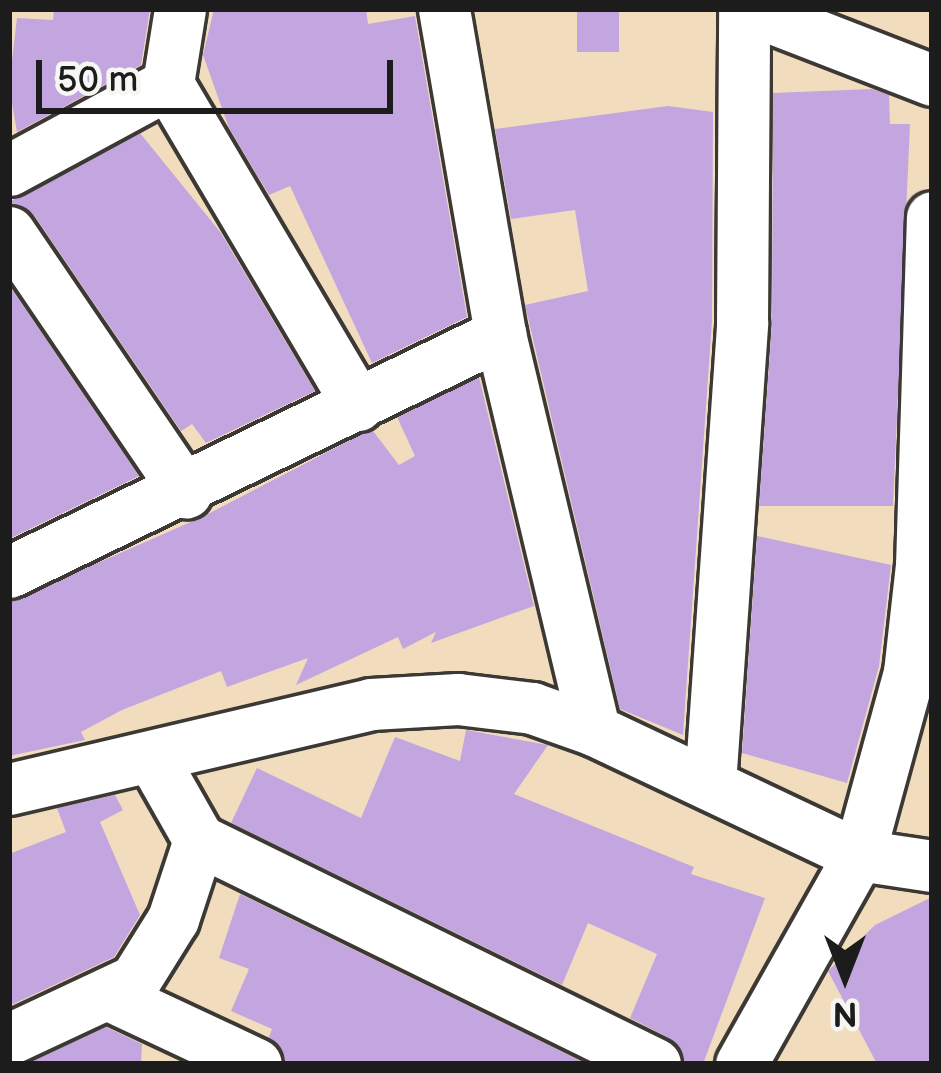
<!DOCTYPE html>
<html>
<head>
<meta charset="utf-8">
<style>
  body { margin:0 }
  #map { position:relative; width:941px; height:1073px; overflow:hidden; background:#f2dcbe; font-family:"Balsamiq Sans",sans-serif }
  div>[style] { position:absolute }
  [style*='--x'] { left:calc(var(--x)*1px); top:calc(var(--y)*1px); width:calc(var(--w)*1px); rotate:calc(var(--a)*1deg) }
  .building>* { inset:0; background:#c3a6e0; transform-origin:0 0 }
  .roads { filter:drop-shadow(3px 0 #3c3934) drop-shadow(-3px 0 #3c3934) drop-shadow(0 3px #3c3934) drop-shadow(0 -3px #3c3934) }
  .minor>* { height:51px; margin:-25.5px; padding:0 25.5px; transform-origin:25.5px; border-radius:25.5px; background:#fff }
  span { translate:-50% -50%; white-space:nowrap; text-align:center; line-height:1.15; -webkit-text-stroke:9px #f6f6f2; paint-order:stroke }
  .frame { position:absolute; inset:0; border:12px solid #1c1c1c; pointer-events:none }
  .north { position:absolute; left:785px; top:917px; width:120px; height:120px; -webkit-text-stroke:9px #f6f6f2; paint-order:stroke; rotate:180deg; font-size:33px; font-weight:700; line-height:48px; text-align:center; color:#1c1c1c }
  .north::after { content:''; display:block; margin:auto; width:42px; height:54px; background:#1c1c1c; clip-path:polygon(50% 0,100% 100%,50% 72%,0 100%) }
  .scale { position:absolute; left:36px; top:60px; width:357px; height:54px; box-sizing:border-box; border:6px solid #1c1c1c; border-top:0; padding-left:15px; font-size:36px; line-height:42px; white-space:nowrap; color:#1c1c1c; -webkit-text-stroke:9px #f6f6f2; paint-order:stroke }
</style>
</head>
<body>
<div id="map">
  <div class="building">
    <i style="clip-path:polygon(54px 9px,150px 9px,141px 65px,17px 132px,9px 86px,17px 18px,53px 20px)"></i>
    <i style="clip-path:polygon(214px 9px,366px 9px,368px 24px,415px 16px,467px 317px,372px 363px,290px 186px,269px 195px,229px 128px,203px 55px)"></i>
    <i style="left:577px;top:9px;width:42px;height:43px"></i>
    <i style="clip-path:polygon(872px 89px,889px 95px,890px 124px,910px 124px,893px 506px,759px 506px,772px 322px,773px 93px)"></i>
    <i style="clip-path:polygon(668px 106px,713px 112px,712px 321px,683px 735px,620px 709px,525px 305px,588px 291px,575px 210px,511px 219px,495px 129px)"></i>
    <i style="clip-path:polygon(140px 133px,221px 233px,315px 391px,206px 443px,192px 424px,181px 431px,34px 215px,9px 202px)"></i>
    <i style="clip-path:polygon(9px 285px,139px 476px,9px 539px)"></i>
    <i style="clip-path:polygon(479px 377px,534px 606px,431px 643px,436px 632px,403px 649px,398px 637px,296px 685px,308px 658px,227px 687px,221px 671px,122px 710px,81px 732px,85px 740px,9px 756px,9px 602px,202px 517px,362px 434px,373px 431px,399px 465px,415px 456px,397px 417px)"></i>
    <i style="clip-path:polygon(757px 536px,891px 565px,879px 666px,847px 783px,742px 753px)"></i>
    <i style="clip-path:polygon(466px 730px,548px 745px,514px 794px,694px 867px,691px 874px,765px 898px,703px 1064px,685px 1064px,669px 1038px,630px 1018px,657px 954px,588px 923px,562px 985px,231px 823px,257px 768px,361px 818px,395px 737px,460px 761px)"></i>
    <i style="clip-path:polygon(115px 795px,123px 810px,100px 822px,140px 915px,114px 957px,9px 1006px,9px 854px,66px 832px,57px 808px)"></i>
    <i style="clip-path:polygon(240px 894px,587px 1064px,286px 1064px,269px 1037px,272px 1029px,231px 1011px,249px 969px,219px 958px)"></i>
    <i style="clip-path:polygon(932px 897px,932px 1064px,877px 1064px,828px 971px,875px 925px)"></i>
    <i style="clip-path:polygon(106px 1027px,142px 1044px,141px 1064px,26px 1064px)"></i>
  </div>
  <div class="roads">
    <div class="minor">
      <i style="--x:180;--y:9;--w:76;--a:99.1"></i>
      <i style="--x:168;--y:84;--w:373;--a:59.4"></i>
      <i style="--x:444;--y:9;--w:330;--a:80.2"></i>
      <i style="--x:500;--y:334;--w:407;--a:76.6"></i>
      <i style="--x:749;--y:9;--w:196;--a:21.2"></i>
      <i style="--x:9;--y:170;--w:181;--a:-28.4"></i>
      <i style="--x:9;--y:232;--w:315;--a:55.8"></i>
      <i style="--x:9;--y:572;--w:546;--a:-25.86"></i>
      <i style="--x:153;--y:759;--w:93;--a:60.4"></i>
      <i style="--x:199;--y:840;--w:508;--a:26.16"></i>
      <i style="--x:710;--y:784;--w:463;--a:-86"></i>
      <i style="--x:742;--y:322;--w:313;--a:-89.6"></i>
      <i style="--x:9;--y:789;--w:372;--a:-13.2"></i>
      <i style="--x:371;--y:704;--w:87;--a:-3.3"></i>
      <i style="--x:458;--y:699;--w:75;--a:6.9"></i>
      <i style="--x:532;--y:708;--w:66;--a:19.5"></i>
      <i style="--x:594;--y:730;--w:293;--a:25.3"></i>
      <i style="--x:859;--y:855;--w:74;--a:8.6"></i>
      <i style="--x:109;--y:995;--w:162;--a:25.1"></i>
      <i style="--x:9;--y:1039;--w:139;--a:-25.1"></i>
      <i style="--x:135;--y:980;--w:72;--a:-58.1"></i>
      <i style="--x:173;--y:919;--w:83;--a:-71.8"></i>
      <i style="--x:741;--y:1064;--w:240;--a:-60.6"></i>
      <i style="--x:859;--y:855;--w:190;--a:-74.7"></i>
      <i style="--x:909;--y:672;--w:108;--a:-83.6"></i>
      <i style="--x:921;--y:565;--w:348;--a:-88.2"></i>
    </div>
  </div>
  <div class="frame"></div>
  <div class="north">N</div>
  <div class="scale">50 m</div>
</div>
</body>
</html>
